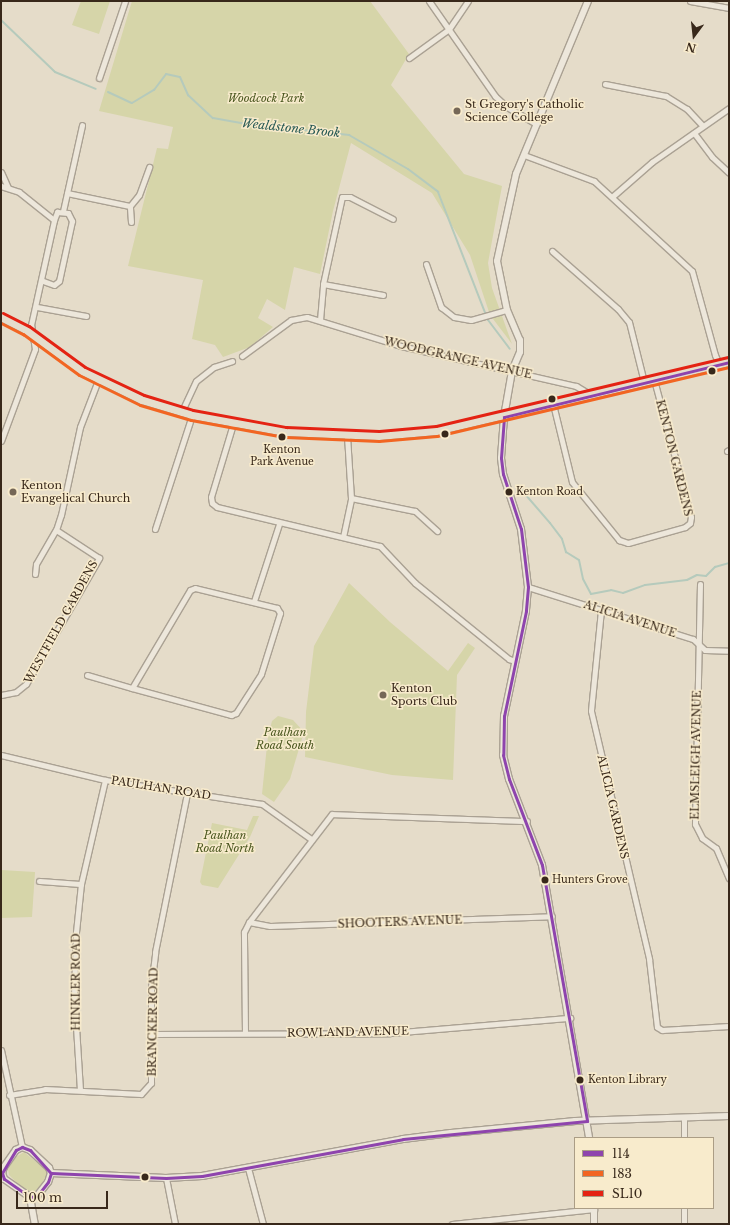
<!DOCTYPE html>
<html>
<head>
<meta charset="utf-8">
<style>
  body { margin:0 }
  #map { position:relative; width:730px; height:1225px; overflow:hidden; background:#e5dcc9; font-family:"Libre Baskerville",serif }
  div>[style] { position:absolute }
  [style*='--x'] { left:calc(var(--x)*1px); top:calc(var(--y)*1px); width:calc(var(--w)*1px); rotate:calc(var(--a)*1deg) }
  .green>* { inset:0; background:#d6d5a9 }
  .stream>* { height:2px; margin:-1px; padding:0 1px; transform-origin:1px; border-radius:1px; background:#b5cabc }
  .roads { filter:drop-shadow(1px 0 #aaa193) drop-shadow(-1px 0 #aaa193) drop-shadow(0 1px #aaa193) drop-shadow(0 -1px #aaa193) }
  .minor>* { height:5px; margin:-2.5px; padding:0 2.5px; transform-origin:2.5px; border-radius:2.5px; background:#ede7db }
  .tertiary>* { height:6px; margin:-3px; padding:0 3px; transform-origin:3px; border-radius:3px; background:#ede7db }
  .primary>* { height:8px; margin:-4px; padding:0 4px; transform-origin:4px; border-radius:4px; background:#e5ddcc }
  .bus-1>* { height:3px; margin:-1.5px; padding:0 1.5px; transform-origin:1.5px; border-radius:1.5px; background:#8e44ad }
  .bus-2>* { height:3px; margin:-1.5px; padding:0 1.5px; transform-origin:1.5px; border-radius:1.5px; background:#f26522 }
  .bus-3>* { height:3px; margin:-1.5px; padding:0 1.5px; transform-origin:1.5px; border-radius:1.5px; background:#e42313 }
  .dots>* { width:11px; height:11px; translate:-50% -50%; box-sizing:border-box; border:2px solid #f8ebcc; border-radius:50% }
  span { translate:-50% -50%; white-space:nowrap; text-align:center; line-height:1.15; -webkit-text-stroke:3px #f8ebcc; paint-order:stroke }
  .bus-label { font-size:10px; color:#38281a }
  .left { translate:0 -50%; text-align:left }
  .park-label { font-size:11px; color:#4a571f; font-style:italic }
  .poi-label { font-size:11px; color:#38281a }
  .street-label { font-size:11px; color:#38281a }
  .water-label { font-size:12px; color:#285a55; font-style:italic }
  .frame { position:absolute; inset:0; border:2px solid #38281a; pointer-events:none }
  .legend { position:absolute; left:574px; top:1137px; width:140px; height:72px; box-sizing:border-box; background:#f8ebcc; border:1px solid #ab9d85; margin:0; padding:5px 7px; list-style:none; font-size:12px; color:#38281a }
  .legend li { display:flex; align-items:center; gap:8px; height:20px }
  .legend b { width:20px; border:1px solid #ab9d85 }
  .north { position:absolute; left:674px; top:16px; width:40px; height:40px; -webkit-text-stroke:3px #f8ebcc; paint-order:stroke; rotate:195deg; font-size:11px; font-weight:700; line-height:16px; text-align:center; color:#38281a }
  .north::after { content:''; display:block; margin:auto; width:14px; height:18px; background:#38281a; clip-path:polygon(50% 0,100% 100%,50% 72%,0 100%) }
  .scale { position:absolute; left:16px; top:1191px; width:92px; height:18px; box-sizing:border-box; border:2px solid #38281a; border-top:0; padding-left:5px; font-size:12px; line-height:14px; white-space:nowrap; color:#38281a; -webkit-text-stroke:3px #f8ebcc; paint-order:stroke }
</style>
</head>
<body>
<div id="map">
  <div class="green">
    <i style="clip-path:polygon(81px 1px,110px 1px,99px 34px,72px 25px)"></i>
    <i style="clip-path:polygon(132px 1px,370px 1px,409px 54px,391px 85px,464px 174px,502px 186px,488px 263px,492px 288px,512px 344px,490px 315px,470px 255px,432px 193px,351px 143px,333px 211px,320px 274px,294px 267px,285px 310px,267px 299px,258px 318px,273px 327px,250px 347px,223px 357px,215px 345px,192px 339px,203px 280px,128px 266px,157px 148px,168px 149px,173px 127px,99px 111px)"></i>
    <i style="clip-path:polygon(349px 583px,390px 622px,448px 671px,468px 643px,475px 648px,457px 675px,453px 780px,392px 775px,305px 757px,306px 712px,314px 646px)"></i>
    <i style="clip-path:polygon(278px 716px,293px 720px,304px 732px,290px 779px,274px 802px,262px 794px,268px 736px,272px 721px)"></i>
    <i style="clip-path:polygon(253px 816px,259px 816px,250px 837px,218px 888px,202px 885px,200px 882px,212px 823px,247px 830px)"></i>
    <i style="clip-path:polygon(1px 870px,35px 872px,32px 917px,1px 918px)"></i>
    <i style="clip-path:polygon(24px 1152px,46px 1170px,46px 1176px,41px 1185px,34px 1192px,25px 1191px,9px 1175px,8px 1169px,16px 1157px)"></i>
  </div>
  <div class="stream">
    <i style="--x:1;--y:20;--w:75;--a:43.9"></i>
    <i style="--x:55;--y:72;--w:44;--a:22.5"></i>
    <i style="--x:108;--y:92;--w:26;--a:25"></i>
    <i style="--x:132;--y:103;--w:26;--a:-31"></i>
    <i style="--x:154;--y:90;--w:20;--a:-53"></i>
    <i style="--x:166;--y:74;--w:14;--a:12"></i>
    <i style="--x:180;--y:77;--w:20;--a:66"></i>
    <i style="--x:188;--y:95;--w:34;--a:43"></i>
    <i style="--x:213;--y:118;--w:34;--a:10"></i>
    <i style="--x:246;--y:124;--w:104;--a:6.1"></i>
    <i style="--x:349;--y:135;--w:68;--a:30"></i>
    <i style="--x:408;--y:169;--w:38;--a:37"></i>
    <i style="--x:438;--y:192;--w:137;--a:68.7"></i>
    <i style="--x:488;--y:320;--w:36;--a:53"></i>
    <i style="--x:518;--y:486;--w:49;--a:49.1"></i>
    <i style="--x:550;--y:523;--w:20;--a:53"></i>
    <i style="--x:562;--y:539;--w:14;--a:73"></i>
    <i style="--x:566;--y:552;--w:15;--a:32"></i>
    <i style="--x:579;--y:560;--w:19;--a:78"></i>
    <i style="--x:583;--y:579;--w:17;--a:62"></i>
    <i style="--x:591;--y:594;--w:20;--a:-11"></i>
    <i style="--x:611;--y:590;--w:12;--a:14"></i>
    <i style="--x:623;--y:593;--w:23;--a:-20"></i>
    <i style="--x:645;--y:585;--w:42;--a:-6.8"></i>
    <i style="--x:687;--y:580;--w:11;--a:-27"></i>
    <i style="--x:697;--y:575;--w:9;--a:6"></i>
    <i style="--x:706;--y:576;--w:13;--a:-45"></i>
    <i style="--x:715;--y:567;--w:15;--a:-16"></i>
  </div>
  <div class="roads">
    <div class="minor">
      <i style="--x:429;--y:1;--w:116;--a:55.2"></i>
      <i style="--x:495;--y:96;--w:16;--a:43"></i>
      <i style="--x:507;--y:107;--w:34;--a:30"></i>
      <i style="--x:690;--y:1;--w:40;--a:10"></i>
      <i style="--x:409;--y:58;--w:49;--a:-35.9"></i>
      <i style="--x:449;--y:29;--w:34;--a:-56"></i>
      <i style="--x:99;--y:78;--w:81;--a:-71.3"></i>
      <i style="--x:605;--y:84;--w:62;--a:11.1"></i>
      <i style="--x:666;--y:96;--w:25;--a:32"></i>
      <i style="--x:687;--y:109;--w:23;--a:47"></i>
      <i style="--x:694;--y:133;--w:30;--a:53"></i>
      <i style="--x:712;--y:157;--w:23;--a:43"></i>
      <i style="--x:524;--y:155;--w:75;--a:20.4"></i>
      <i style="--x:594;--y:181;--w:133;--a:42.6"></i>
      <i style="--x:692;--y:271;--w:87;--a:74.7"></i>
      <i style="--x:715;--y:355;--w:10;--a:66"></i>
      <i style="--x:1;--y:172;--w:17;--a:66"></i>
      <i style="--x:1;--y:186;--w:19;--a:18"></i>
      <i style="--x:19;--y:192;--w:45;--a:38.7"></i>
      <i style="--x:67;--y:193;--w:64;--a:11.7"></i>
      <i style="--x:613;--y:196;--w:52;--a:-41.1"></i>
      <i style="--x:652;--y:162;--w:94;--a:-35"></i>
      <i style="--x:63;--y:211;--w:88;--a:-77.5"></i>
      <i style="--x:131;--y:222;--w:16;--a:-94"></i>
      <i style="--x:130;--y:206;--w:14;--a:-51"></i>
      <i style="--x:139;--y:195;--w:30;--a:-70"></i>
      <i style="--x:552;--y:251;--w:88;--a:41.3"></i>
      <i style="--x:618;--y:309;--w:17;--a:50"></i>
      <i style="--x:629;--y:322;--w:62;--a:76"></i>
      <i style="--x:426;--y:264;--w:46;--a:70.8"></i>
      <i style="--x:441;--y:307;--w:16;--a:38"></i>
      <i style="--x:454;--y:317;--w:17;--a:10"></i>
      <i style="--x:471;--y:320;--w:37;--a:-16"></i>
      <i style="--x:323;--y:284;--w:61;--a:10.4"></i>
      <i style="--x:37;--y:307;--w:50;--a:10.4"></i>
      <i style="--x:320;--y:320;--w:36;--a:-85"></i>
      <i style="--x:323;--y:284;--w:89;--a:-77.7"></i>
      <i style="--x:342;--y:197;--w:8;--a:0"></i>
      <i style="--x:350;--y:197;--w:48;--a:27.1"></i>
      <i style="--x:242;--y:356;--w:61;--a:-36.3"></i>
      <i style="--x:291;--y:320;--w:16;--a:-11"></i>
      <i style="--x:307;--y:317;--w:98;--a:17.1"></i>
      <i style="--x:401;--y:346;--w:180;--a:12.9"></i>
      <i style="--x:576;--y:386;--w:17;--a:31"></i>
      <i style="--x:553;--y:404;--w:80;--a:76.3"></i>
      <i style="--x:572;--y:482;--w:75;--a:51"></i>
      <i style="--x:619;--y:540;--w:9;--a:18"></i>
      <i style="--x:628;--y:543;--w:59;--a:-15.7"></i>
      <i style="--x:685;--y:527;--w:6;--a:-39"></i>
      <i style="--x:690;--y:523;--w:6;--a:-81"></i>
      <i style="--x:691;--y:517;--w:142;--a:-105.1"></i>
      <i style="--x:181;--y:413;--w:35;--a:-65"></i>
      <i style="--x:196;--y:381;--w:23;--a:-38"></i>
      <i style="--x:214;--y:367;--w:19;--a:-18"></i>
      <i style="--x:233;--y:424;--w:76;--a:106.8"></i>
      <i style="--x:211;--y:497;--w:6;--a:81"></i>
      <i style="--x:212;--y:503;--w:6;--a:39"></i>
      <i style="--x:217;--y:507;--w:168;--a:13.5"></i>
      <i style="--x:380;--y:546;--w:51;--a:46.6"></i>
      <i style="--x:415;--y:583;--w:121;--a:39"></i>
      <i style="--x:509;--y:659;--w:6;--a:18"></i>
      <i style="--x:1;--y:441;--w:98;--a:-69.7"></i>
      <i style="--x:35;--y:349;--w:24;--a:-99"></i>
      <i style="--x:31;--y:325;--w:107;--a:-77.6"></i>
      <i style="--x:54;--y:220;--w:9;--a:-69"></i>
      <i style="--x:57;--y:212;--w:11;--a:5"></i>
      <i style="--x:68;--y:213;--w:9;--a:63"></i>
      <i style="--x:72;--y:221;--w:61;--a:102.2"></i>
      <i style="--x:59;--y:281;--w:6;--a:141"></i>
      <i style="--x:54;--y:285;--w:12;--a:-160"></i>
      <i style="--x:727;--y:451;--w:2;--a:-27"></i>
      <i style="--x:351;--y:498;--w:65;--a:11.5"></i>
      <i style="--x:415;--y:511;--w:30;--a:42"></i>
      <i style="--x:155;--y:529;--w:120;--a:-72"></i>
      <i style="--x:343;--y:537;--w:40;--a:-78"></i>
      <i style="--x:351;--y:498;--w:62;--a:-93.7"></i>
      <i style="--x:35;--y:574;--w:10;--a:-84"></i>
      <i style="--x:36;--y:564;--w:39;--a:-60"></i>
      <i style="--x:56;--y:530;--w:16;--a:-72"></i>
      <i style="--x:61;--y:515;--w:90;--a:-77.8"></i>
      <i style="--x:80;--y:427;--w:50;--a:-69"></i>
      <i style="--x:700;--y:584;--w:240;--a:91.2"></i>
      <i style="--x:695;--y:824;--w:16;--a:63"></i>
      <i style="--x:702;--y:838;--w:17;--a:36"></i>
      <i style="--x:716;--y:848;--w:33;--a:67"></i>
      <i style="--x:528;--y:587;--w:173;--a:17.5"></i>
      <i style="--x:693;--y:639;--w:16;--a:43"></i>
      <i style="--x:705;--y:650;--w:24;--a:2"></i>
      <i style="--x:254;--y:601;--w:81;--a:-72"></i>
      <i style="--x:601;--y:610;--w:101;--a:95.7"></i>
      <i style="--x:591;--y:711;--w:255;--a:76.8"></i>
      <i style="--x:649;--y:959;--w:68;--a:83.3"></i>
      <i style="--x:657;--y:1027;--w:6;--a:31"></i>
      <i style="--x:662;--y:1030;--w:67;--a:-3.4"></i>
      <i style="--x:87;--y:675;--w:47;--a:16.1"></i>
      <i style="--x:132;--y:688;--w:103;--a:15.3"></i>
      <i style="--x:231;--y:715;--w:5;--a:-22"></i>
      <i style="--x:236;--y:713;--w:46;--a:-57.3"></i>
      <i style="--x:261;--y:674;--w:64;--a:-72.7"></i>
      <i style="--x:280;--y:613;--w:6;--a:-121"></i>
      <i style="--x:277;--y:608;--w:84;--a:-166.3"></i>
      <i style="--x:195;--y:588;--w:5;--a:158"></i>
      <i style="--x:190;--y:590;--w:114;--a:120.6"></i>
      <i style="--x:1;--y:695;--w:15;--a:-11"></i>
      <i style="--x:16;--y:692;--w:13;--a:-39"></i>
      <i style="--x:26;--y:684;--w:146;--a:-59.9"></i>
      <i style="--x:99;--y:558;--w:51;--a:-146.9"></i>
      <i style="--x:1;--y:755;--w:107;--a:13.5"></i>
      <i style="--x:105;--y:780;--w:159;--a:8.7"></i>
      <i style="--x:262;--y:804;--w:60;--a:35.5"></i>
      <i style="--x:39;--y:881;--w:42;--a:4.1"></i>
      <i style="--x:249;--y:922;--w:21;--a:11"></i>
      <i style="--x:270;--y:926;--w:282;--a:-2"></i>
      <i style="--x:245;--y:1033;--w:101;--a:-90.6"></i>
      <i style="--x:244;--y:932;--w:11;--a:-63"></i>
      <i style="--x:249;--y:922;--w:136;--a:-52.5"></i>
      <i style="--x:332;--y:814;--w:195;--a:2.1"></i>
      <i style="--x:151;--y:1034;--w:239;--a:-0.2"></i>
      <i style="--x:390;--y:1033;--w:181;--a:-4.8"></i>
      <i style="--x:1;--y:1050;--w:99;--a:77.8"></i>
      <i style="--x:80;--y:1090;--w:95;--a:-93.6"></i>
      <i style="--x:74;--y:995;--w:63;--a:-88.2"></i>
      <i style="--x:76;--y:932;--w:48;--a:-84.1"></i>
      <i style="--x:81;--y:884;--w:107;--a:-77"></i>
      <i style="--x:9;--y:1095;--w:36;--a:-9"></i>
      <i style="--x:45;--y:1089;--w:96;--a:3"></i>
      <i style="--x:141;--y:1094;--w:15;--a:-48"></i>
      <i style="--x:151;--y:1083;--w:96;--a:-90"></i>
      <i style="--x:151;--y:987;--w:35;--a:-83"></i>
      <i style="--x:155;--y:952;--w:162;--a:-78.6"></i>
      <i style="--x:684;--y:1117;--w:21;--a:90"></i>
      <i style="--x:248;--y:1168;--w:58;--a:75"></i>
      <i style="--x:166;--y:1178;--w:47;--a:78.9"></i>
      <i style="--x:684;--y:1208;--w:16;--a:90"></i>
      <i style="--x:452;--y:1224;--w:143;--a:-6"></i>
    </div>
    <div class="tertiary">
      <i style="--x:588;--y:1;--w:187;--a:112.6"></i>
      <i style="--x:516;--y:174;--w:89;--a:102.3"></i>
      <i style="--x:497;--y:261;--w:50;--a:78.5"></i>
      <i style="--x:507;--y:310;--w:33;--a:67"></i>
      <i style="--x:520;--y:340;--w:12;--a:90"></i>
      <i style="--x:520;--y:352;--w:21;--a:113"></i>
      <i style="--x:512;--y:371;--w:47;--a:99.9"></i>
      <i style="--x:504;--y:417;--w:41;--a:94.2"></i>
      <i style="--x:501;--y:458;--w:16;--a:83"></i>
      <i style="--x:503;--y:474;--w:58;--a:71.9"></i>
      <i style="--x:521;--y:529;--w:58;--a:83.1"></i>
      <i style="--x:528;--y:587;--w:24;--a:95"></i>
      <i style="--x:526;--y:611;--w:107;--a:101.8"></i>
      <i style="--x:504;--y:716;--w:39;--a:91"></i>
      <i style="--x:503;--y:755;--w:25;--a:76"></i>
      <i style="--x:509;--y:779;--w:92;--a:69"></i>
      <i style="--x:542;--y:865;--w:277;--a:80.2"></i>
      <i style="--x:22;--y:1147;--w:9;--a:21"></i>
      <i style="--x:30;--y:1150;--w:26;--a:43"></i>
      <i style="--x:49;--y:1168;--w:5;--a:68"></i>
      <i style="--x:51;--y:1173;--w:9;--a:108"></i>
      <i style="--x:48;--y:1182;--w:18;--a:128"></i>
      <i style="--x:37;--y:1196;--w:7;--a:172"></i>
      <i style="--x:30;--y:1197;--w:32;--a:-145"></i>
      <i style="--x:4;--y:1179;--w:6;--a:-108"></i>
      <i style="--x:2;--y:1173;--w:6;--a:-72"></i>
      <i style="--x:4;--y:1167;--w:21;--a:-55"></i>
      <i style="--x:16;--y:1150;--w:7;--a:-27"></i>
      <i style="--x:51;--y:1173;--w:115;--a:2.5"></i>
      <i style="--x:166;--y:1178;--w:36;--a:-3"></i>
      <i style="--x:202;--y:1176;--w:204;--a:-10.4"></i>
      <i style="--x:403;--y:1139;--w:48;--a:-7.1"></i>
      <i style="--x:451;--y:1133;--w:125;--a:-5.5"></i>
      <i style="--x:575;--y:1121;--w:154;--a:-1.9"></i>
      <i style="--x:30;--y:1197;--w:27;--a:80"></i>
      <i style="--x:594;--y:1208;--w:16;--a:90"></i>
    </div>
    <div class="primary">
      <i style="--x:1;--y:317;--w:28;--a:27"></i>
      <i style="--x:26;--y:330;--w:69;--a:36.2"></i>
      <i style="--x:82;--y:371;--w:67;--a:25.8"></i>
      <i style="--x:142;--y:400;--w:52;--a:16.7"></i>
      <i style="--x:192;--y:415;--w:95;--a:10.4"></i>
      <i style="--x:285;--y:432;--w:94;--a:2.4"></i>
      <i style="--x:379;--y:436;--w:58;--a:-4.9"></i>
      <i style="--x:437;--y:431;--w:300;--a:-13.3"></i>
    </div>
  </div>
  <div class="bus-1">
    <i style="--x:504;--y:417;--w:41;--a:94.2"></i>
    <i style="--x:501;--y:458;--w:16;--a:83"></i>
    <i style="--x:503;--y:474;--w:58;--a:71.9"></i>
    <i style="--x:521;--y:529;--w:58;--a:83.1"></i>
    <i style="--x:528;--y:587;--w:24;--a:95"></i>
    <i style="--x:526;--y:611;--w:107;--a:101.8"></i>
    <i style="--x:504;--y:716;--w:39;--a:91"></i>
    <i style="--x:503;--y:755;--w:25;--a:76"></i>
    <i style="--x:509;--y:779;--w:92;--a:69"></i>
    <i style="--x:542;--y:865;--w:260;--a:80"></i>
    <i style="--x:504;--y:417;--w:232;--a:-13.7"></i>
    <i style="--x:22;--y:1147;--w:9;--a:21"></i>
    <i style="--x:30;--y:1150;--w:31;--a:48"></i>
    <i style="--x:51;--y:1173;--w:9;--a:108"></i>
    <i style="--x:48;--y:1182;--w:18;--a:128"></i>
    <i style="--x:37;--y:1196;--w:7;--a:172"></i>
    <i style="--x:30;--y:1197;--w:32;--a:-145"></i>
    <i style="--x:4;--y:1179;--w:6;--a:-108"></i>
    <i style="--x:2;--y:1173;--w:27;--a:-59"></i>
    <i style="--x:16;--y:1150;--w:7;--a:-27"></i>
    <i style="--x:51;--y:1173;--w:115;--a:2.5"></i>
    <i style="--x:166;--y:1178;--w:36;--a:-3"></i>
    <i style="--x:202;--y:1176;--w:204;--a:-10.4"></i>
    <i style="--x:403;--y:1139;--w:185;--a:-5.6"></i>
  </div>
  <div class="bus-2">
    <i style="--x:1;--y:323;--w:25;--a:27"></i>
    <i style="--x:23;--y:334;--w:69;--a:36.2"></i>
    <i style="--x:79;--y:375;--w:68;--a:26.2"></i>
    <i style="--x:140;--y:405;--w:53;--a:16.4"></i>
    <i style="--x:191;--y:420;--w:96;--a:10.3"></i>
    <i style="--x:285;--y:437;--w:94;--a:2.4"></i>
    <i style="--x:379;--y:441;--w:58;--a:-4.9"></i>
    <i style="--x:437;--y:436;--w:300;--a:-13.3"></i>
  </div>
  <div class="bus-3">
    <i style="--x:3;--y:313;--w:29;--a:27"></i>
    <i style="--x:29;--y:326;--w:69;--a:36.2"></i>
    <i style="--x:85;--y:367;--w:65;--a:25.4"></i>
    <i style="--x:144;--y:395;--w:51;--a:17"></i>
    <i style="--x:193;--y:410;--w:95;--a:10.4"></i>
    <i style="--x:286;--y:427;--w:93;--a:2.5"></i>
    <i style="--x:379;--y:431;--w:57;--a:-5"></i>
    <i style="--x:436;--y:426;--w:300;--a:-13.3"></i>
  </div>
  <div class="dots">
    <i style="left:457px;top:111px;background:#756757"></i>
    <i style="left:712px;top:371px;background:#38281a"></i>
    <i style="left:552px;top:399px;background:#38281a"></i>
    <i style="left:445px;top:434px;background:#38281a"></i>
    <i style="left:282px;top:437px;background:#38281a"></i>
    <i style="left:13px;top:492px;background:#756757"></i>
    <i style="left:509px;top:492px;background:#38281a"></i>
    <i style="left:383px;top:695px;background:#756757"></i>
    <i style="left:545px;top:880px;background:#38281a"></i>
    <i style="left:580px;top:1080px;background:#38281a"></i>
    <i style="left:145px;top:1177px;background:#38281a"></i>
  </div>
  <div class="bus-label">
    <span style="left:282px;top:455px">Kenton<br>Park Avenue</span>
    <span class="left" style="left:516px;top:492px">Kenton Road</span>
    <span class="left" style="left:552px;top:880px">Hunters Grove</span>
    <span class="left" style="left:588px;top:1080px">Kenton Library</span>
  </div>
  <div class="park-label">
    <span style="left:266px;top:98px">Woodcock Park</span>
    <span style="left:285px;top:739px">Paulhan<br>Road South</span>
    <span style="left:225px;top:842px">Paulhan<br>Road North</span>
  </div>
  <div class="poi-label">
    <span class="left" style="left:465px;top:111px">St Gregory's Catholic<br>Science College</span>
    <span class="left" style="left:21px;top:492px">Kenton<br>Evangelical Church</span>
    <span class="left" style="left:391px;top:695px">Kenton<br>Sports Club</span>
  </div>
  <div class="street-label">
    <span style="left:458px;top:358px;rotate:13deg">WOODGRANGE AVENUE</span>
    <span style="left:674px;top:458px;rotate:76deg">KENTON GARDENS</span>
    <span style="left:630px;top:619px;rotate:18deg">ALICIA AVENUE</span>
    <span style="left:61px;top:622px;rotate:-61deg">WESTFIELD GARDENS</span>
    <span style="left:696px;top:755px;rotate:-89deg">ELMSLEIGH AVENUE</span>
    <span style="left:161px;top:788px;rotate:9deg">PAULHAN ROAD</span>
    <span style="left:613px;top:807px;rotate:77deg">ALICIA GARDENS</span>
    <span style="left:400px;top:922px;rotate:-2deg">SHOOTERS AVENUE</span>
    <span style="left:76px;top:982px;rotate:-90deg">HINKLER ROAD</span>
    <span style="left:153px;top:1022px;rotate:-89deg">BRANCKER ROAD</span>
    <span style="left:348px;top:1032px;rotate:-1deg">ROWLAND AVENUE</span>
  </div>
  <div class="water-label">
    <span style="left:291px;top:128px;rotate:6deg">Wealdstone Brook</span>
  </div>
  <div class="frame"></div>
  <ul class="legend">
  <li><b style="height:5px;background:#8e44ad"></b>114</li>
  <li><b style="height:5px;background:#f26522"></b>183</li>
  <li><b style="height:5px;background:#e42313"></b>SL10</li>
  </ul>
  <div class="north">N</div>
  <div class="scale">100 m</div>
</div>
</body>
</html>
